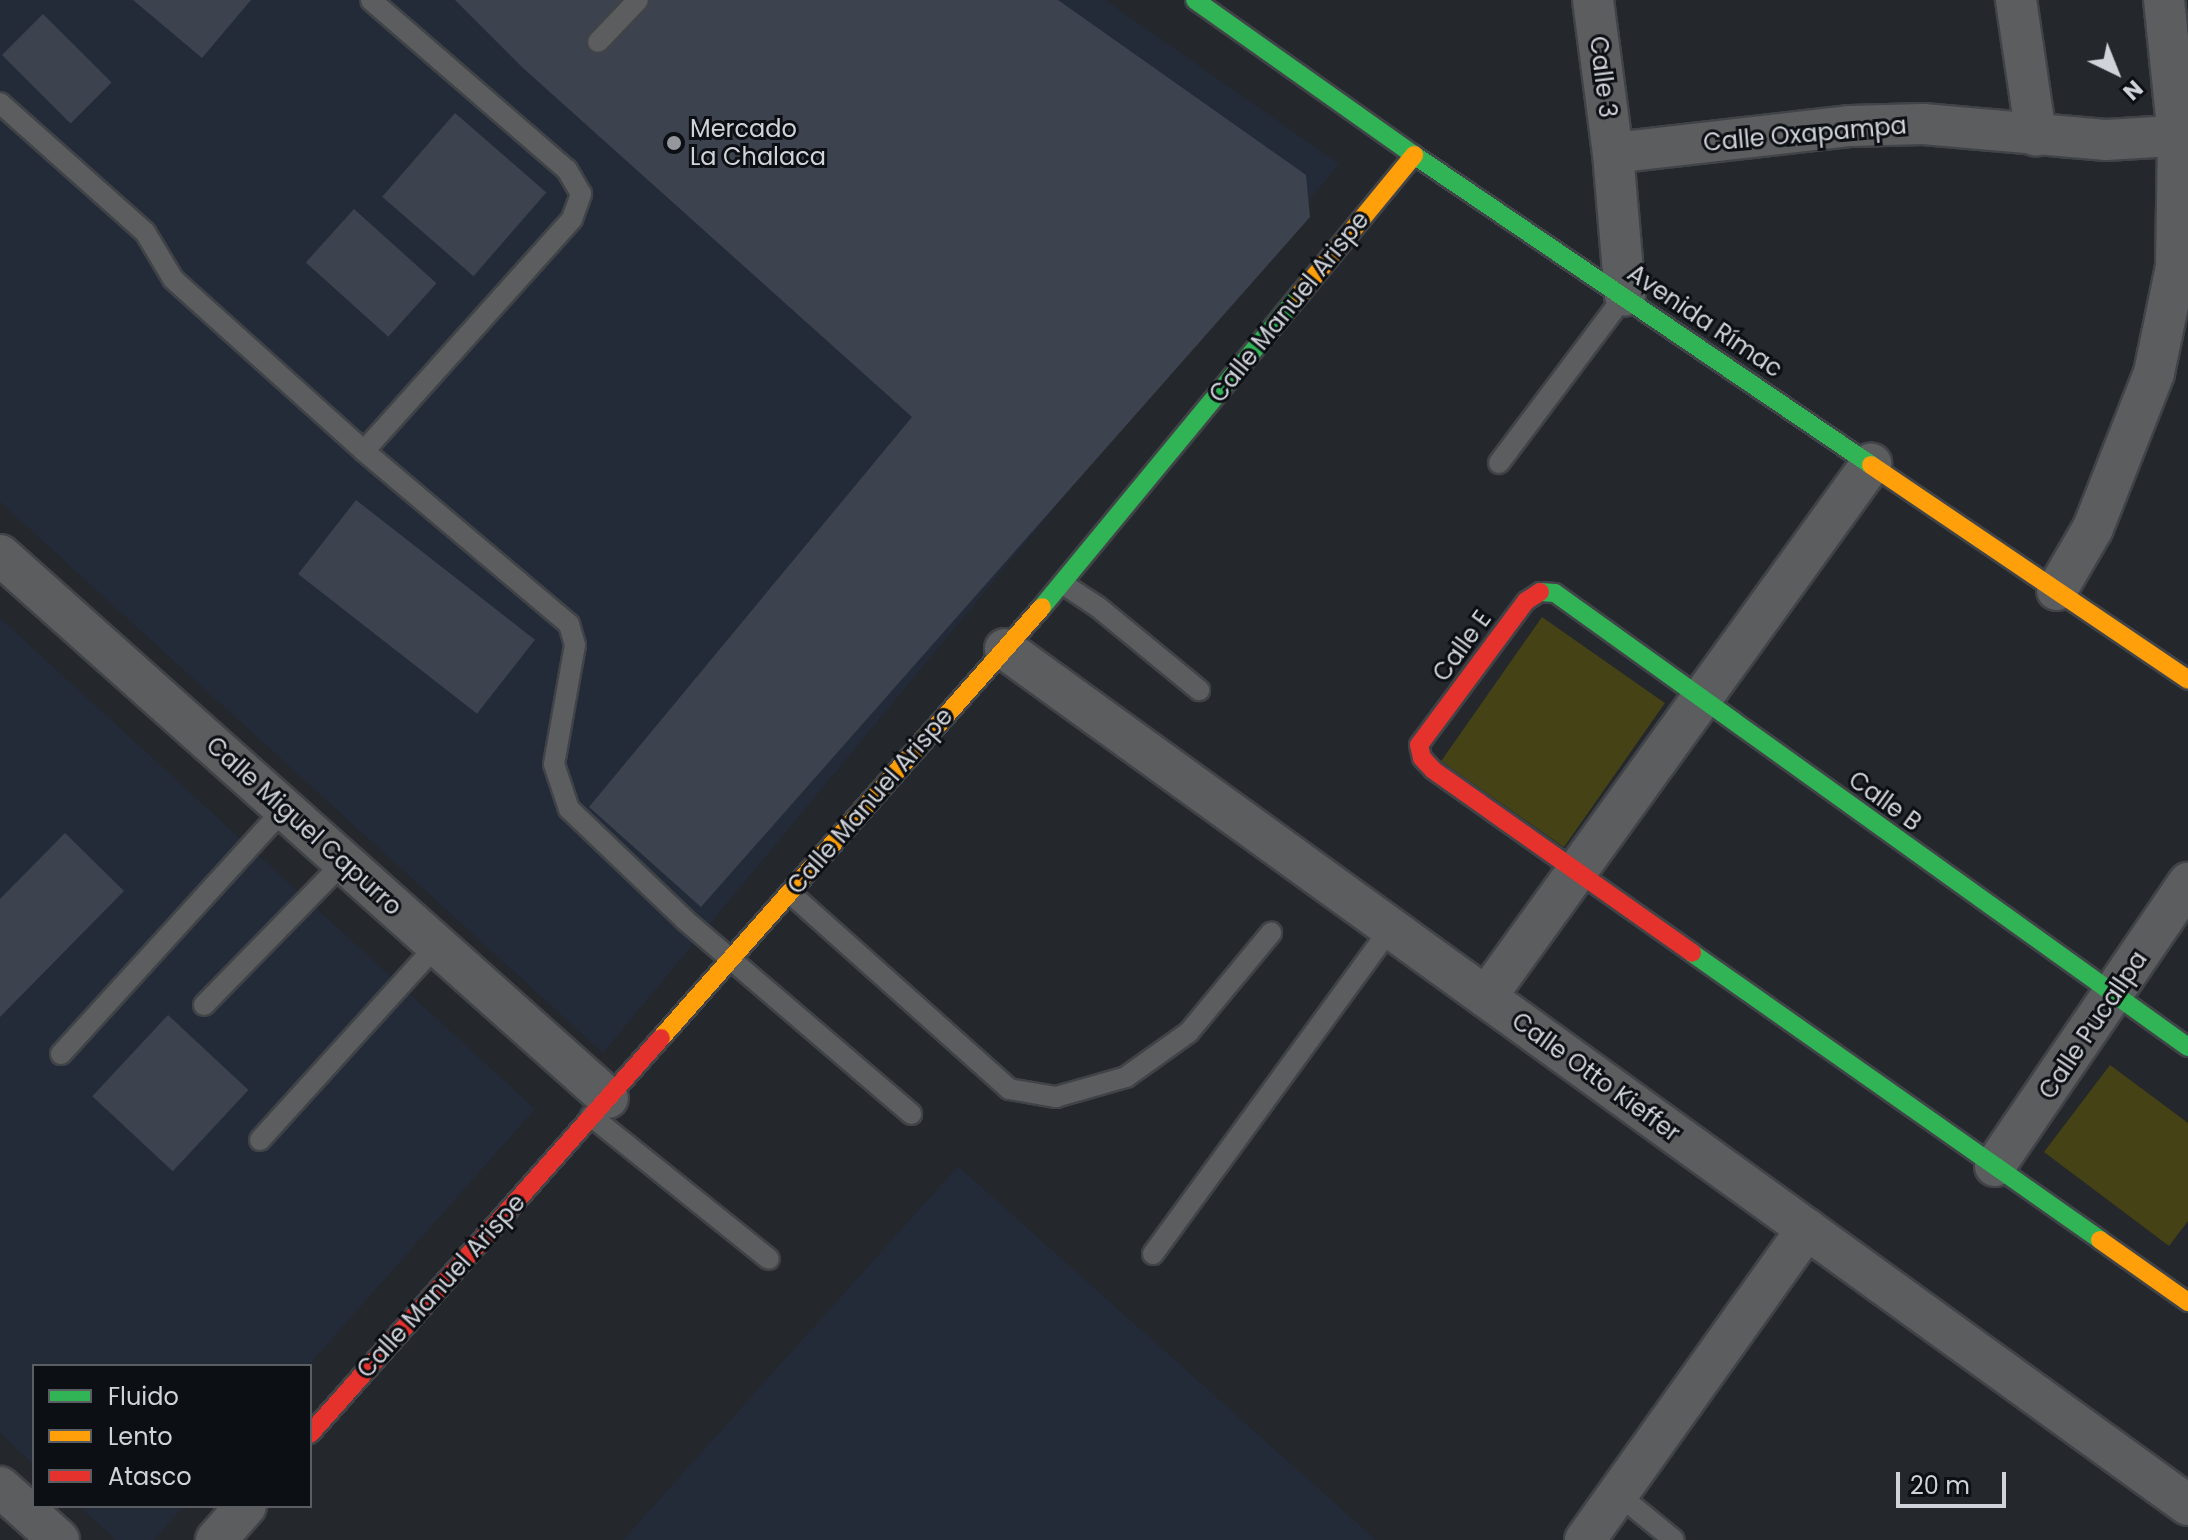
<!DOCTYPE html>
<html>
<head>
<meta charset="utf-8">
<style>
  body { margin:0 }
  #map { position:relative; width:2188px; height:1540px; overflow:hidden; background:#24272c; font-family:Poppins,sans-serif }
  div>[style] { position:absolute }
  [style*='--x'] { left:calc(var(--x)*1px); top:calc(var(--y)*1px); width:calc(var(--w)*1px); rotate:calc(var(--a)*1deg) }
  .built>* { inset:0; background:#232b38 }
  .green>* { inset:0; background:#454316; transform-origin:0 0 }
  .building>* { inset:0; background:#3c434e; transform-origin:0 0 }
  .roads { filter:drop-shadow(2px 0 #404347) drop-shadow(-2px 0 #404347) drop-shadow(0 2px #404347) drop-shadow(0 -2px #404347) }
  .lane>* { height:20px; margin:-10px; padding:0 10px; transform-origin:10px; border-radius:10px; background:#5c5d5f }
  .street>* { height:40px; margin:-20px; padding:0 20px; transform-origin:20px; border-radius:20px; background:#5c5d5f }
  .fast>* { height:18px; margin:-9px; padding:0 9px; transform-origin:9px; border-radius:9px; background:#30b455 }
  .slow>* { height:18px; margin:-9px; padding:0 9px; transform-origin:9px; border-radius:9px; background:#ff9f0a }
  .jam>* { height:18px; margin:-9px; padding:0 9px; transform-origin:9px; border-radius:9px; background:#e5322d }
  .dots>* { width:22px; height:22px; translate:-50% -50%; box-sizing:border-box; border:4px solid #0c0f13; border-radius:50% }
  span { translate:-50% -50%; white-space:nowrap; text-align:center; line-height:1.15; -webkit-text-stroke:6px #0c0f13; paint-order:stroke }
  .street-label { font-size:24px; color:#d0d3d9 }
  .poi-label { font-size:24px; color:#d0d3d9 }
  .left { translate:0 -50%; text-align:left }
  .legend { position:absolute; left:32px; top:1364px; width:280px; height:144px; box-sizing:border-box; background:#0c0f13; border:2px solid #5a5d62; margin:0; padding:10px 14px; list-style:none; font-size:24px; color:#d0d3d9 }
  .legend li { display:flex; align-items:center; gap:16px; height:40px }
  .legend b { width:40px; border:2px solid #5a5d62 }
  .north { position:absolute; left:2076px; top:32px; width:80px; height:80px; -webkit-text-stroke:6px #0c0f13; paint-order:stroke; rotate:137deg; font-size:22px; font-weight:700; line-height:32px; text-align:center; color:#d0d3d9 }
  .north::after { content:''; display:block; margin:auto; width:28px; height:36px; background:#d0d3d9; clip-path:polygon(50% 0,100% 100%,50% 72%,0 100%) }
  .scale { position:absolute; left:1896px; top:1472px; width:110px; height:36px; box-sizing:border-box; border:4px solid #d0d3d9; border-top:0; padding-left:10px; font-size:24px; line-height:28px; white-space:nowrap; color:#d0d3d9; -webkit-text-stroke:6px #0c0f13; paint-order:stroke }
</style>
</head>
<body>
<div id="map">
  <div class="built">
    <i style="clip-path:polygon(0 0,1105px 0,1339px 164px,603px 1053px,0 502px)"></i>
    <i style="clip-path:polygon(0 618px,535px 1109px,308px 1366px,34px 1366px,34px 1465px,0 1433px)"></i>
    <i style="clip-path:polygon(958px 1166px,1376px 1540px,623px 1540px)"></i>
    <i style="clip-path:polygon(79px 1506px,184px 1506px,154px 1540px,116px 1540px)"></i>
  </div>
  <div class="green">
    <i style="left:1542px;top:617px;width:150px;height:176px;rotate:35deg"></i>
    <i style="clip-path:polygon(2110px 1065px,2188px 1123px,2188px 1221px,2169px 1246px,2044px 1152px)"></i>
  </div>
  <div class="building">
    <i style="clip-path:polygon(133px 0,251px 0,202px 58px)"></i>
    <i style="clip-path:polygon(455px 0,1058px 0,1306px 175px,1310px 217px,701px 907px,589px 807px,912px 417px,523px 68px)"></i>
    <i style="left:43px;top:14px;width:97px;height:58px;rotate:45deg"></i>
    <i style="left:455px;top:113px;width:121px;height:111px;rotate:41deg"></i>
    <i style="left:354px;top:209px;width:111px;height:72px;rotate:42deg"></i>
    <i style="left:356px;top:500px;width:227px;height:94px;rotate:38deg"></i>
    <i style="clip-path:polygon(65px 833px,124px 891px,0 1017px,0 899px)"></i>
    <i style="left:168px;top:1015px;width:110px;height:111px;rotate:43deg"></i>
  </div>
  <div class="roads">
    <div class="lane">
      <i style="--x:598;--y:42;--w:58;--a:-46.4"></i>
      <i style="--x:0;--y:103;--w:194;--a:41.7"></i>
      <i style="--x:145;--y:232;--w:55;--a:59.2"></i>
      <i style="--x:173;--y:279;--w:257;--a:42"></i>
      <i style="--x:364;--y:451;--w:268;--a:40.2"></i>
      <i style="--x:569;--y:624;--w:22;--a:74"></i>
      <i style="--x:575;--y:645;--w:121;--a:100"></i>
      <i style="--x:554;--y:764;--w:47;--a:71.6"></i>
      <i style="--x:569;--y:809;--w:161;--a:43.7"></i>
      <i style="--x:685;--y:920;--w:298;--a:40.6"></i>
      <i style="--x:364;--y:451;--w:312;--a:-48.1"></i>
      <i style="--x:572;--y:219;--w:27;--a:-70"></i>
      <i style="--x:581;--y:194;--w:28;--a:-120"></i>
      <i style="--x:567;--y:170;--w:259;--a:-139.1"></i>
      <i style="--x:1499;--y:463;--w:210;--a:-53.1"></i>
      <i style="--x:1063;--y:584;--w:42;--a:33.3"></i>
      <i style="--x:1098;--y:607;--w:131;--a:39.4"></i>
      <i style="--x:790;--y:893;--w:294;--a:41.8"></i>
      <i style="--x:1009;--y:1089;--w:48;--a:9.7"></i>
      <i style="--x:1056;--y:1097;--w:73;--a:-15.9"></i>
      <i style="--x:1126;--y:1077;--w:77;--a:-35.5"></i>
      <i style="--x:1189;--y:1032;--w:129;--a:-50.4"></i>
      <i style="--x:204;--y:1005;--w:200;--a:-45.6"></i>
      <i style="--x:61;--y:1054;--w:331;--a:-47.7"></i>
      <i style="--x:591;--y:1116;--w:228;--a:38.8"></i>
      <i style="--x:260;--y:1140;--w:263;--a:-47.8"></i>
      <i style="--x:1153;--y:1254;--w:404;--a:-53.9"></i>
      <i style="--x:1618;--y:1494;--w:72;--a:39.4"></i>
    </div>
    <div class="street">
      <i style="--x:1593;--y:0;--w:154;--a:82.6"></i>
      <i style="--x:1613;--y:153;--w:143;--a:85.2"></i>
      <i style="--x:2016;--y:0;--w:137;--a:81.6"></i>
      <i style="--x:1613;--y:153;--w:239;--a:-6.5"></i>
      <i style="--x:1850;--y:126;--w:73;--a:-1.6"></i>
      <i style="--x:1923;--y:124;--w:184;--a:5"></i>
      <i style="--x:2106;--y:140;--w:82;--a:-3.5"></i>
      <i style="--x:0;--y:555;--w:815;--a:41.77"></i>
      <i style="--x:2057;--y:590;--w:72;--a:-59.9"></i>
      <i style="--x:2093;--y:528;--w:167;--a:-68.5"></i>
      <i style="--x:2154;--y:373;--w:108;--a:-78.3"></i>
      <i style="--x:2176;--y:267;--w:130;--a:-89.1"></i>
      <i style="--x:2178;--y:137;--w:138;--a:-95.8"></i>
      <i style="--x:1005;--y:649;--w:1460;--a:35.89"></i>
      <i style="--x:1486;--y:997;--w:658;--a:-54.16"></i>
      <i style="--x:1995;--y:1166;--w:343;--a:-55.7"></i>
      <i style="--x:0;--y:1487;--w:79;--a:41.9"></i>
      <i style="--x:216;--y:1540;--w:45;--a:-48.6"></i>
      <i style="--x:1585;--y:1540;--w:382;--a:-54.5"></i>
    </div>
    <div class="fast">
      <i style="--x:1195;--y:0;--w:268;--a:35.3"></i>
      <i style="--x:1414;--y:155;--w:552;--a:34.15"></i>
      <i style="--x:1540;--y:592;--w:15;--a:4"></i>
      <i style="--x:1555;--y:593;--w:779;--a:35.65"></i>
      <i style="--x:1042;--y:607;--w:406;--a:-50.5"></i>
      <i style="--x:1692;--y:953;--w:499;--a:35.1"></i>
    </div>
    <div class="slow">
      <i style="--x:1300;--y:294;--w:180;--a:-50.6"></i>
      <i style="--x:1871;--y:465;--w:383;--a:34.1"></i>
      <i style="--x:661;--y:1038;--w:575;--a:-48.52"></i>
      <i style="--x:2100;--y:1240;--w:108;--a:35.2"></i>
    </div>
    <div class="jam">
      <i style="--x:1540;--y:592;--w:17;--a:147"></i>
      <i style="--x:1526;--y:601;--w:179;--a:126.6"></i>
      <i style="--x:1419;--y:745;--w:13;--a:77"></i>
      <i style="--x:1422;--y:758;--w:16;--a:47"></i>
      <i style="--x:1433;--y:770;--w:317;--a:35.2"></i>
      <i style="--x:310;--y:1434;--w:529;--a:-48.45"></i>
    </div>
  </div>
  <div class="dots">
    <i style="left:674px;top:143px;background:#94979c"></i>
  </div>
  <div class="street-label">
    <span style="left:1603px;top:77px;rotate:83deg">Calle 3</span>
    <span style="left:1805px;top:134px;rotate:-5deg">Calle Oxapampa</span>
    <span style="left:1289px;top:307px;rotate:-51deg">Calle Manuel Arispe</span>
    <span style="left:1705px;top:321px;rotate:34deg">Avenida Rímac</span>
    <span style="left:1462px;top:646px;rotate:-54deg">Calle E</span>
    <span style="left:870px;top:801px;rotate:-49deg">Calle Manuel Arispe</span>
    <span style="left:1885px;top:801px;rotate:36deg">Calle B</span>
    <span style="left:304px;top:826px;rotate:42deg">Calle Miguel Capurro</span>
    <span style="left:2093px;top:1025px;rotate:-56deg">Calle Pucallpa</span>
    <span style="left:1596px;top:1077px;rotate:36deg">Calle Otto Kieffer</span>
    <span style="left:441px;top:1286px;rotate:-48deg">Calle Manuel Arispe</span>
  </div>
  <div class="poi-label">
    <span class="left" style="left:690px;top:143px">Mercado<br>La Chalaca</span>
  </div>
  <ul class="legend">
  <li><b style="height:10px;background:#30b455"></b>Fluido</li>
  <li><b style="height:10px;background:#ff9f0a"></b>Lento</li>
  <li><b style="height:10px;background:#e5322d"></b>Atasco</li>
  </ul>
  <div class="north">N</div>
  <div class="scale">20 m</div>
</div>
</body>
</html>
